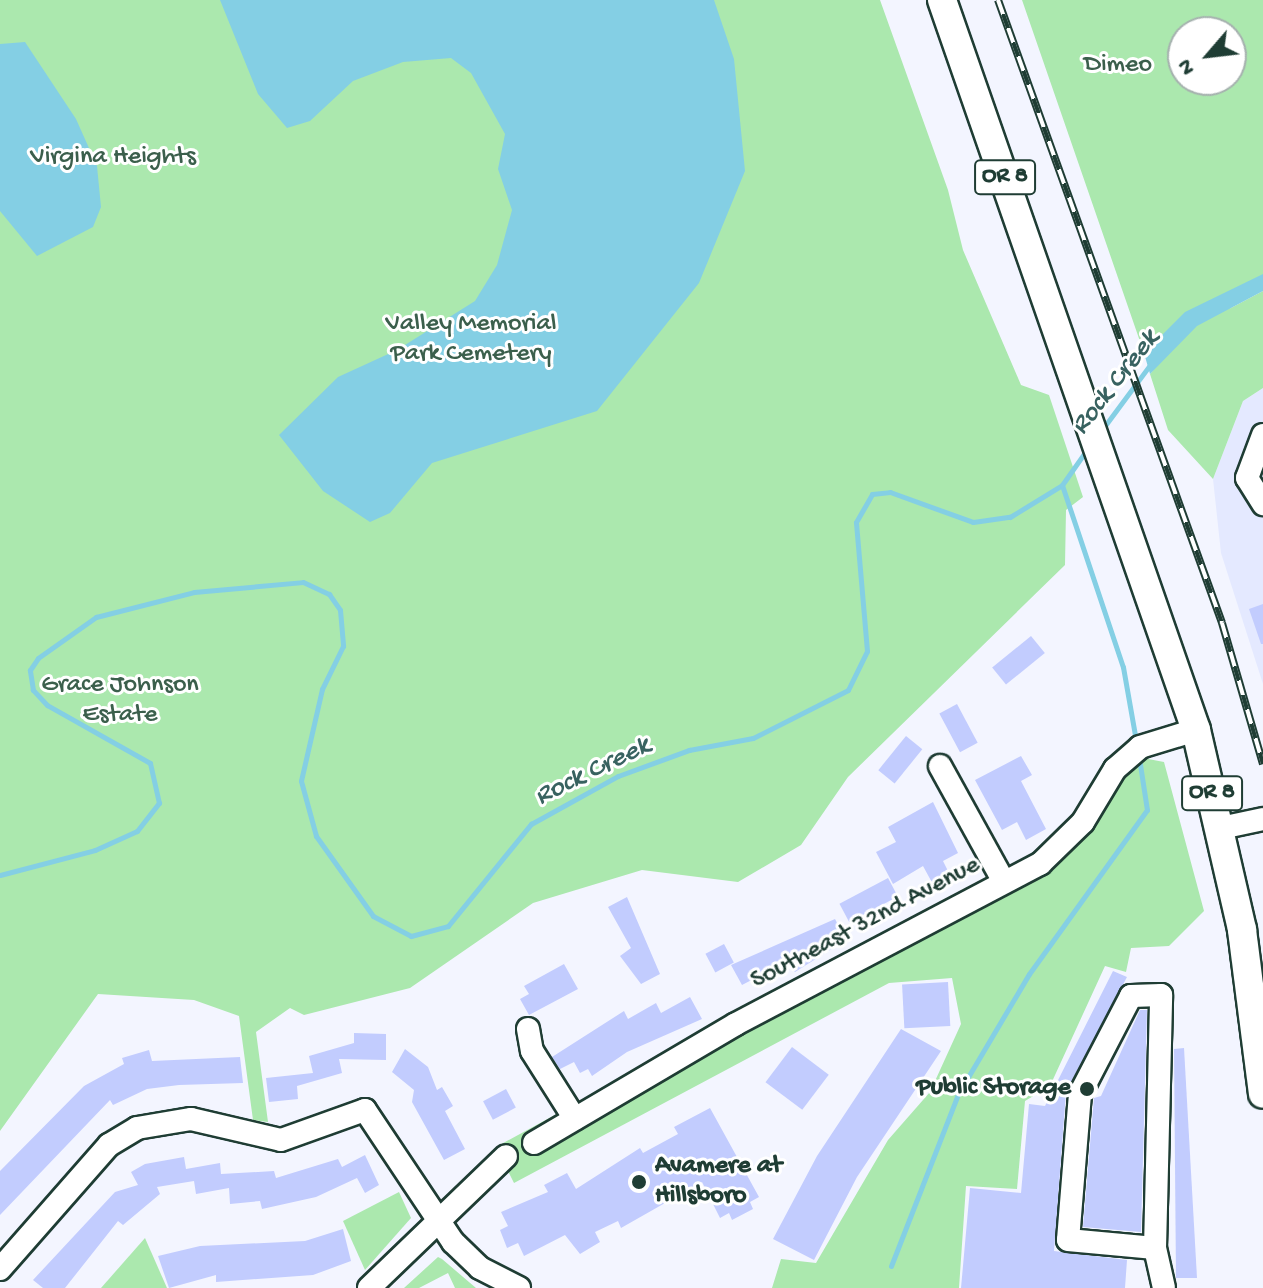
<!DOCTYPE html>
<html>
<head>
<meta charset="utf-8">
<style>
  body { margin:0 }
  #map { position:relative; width:1263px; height:1288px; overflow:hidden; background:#f3f5ff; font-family:"Gochi Hand",sans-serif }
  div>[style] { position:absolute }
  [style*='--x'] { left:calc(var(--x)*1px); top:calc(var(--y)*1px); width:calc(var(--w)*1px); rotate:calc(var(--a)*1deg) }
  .built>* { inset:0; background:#e4e9ff }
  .green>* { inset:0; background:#abe8ae }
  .water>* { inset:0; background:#84cfe4 }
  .stream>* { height:5px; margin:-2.5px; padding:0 2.5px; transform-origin:2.5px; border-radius:2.5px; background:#84cfe4 }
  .building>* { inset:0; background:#c2ccfe; transform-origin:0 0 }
  .roads { filter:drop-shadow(2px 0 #1f3d34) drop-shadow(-2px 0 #1f3d34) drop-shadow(0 2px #1f3d34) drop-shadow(0 -2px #1f3d34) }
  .minor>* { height:22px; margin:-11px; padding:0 11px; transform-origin:11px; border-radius:11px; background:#fff }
  .major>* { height:28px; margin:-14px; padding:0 14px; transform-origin:14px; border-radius:14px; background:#fff }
  .rail>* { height:8px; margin-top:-4px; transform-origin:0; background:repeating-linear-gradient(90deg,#fff 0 15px,#1f3d34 0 30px); box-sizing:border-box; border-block:2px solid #1f3d34 }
  .dots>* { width:22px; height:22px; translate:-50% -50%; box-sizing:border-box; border:4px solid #fff; border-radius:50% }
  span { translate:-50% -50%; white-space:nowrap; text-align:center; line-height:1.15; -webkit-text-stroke:6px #fff; paint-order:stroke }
  .shield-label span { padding:2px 6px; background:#fff; border:2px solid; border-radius:6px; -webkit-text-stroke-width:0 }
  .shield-label { font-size:24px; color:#1f3d34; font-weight:700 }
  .park-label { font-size:26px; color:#3b5f4c }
  .street-label { font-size:26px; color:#1f3d34 }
  .poi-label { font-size:26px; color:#1f3d34; font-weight:700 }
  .right { translate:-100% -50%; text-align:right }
  .left { translate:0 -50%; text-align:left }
  .water-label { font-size:28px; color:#386260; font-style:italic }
  .north { position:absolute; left:1167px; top:16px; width:80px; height:80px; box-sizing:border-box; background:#fff; border:2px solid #a5b1ae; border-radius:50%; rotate:242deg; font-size:22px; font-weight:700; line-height:32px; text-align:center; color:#1f3d34 }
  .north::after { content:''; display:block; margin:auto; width:28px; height:36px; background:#1f3d34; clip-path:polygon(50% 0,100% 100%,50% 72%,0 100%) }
</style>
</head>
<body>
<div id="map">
  <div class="built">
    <i style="clip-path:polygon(1263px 388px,1263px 684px,1221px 553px,1213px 479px,1243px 401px)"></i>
  </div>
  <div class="green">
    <i style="clip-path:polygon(0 0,880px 0,948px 190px,963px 250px,1021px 385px,1049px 395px,1083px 497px,1066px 510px,1065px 565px,848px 777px,801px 845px,738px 882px,642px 870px,533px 903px,410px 988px,304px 1015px,290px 1008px,256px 1032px,268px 1122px,253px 1120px,239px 1016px,194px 1000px,98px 994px,0 1131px)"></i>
    <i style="clip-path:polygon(evenodd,1022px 0,1263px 0,1263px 286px,1229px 309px,1263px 291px,1263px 388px,1243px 401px,1213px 479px,1168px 430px,1150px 374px,1170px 350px,1161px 334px,1144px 353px,1022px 0,1183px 32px,1231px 32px,1231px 80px,1183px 80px,1183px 32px)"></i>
    <i style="clip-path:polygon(1127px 755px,1164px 762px,1204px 911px,1169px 946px,1131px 948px,1126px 972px,1105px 966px,1050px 1086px,1025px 1101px,1017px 1189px,966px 1186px,959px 1288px,772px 1288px,781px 1259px,816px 1263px,888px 1140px,930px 1092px,961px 1024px,952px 978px,889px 983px,514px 1183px,496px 1147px,1070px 834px)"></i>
    <i style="clip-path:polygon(399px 1192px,411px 1218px,365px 1270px,343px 1221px)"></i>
    <i style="clip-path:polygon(145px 1238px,167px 1288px,101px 1288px)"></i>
    <i style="clip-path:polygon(438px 1257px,442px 1259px,476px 1288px,455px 1288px,448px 1273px,419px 1288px,404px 1288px)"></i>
  </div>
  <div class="water">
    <i style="clip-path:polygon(220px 0,714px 0,734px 59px,745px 171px,699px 283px,597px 411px,432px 463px,390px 513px,370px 522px,323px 491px,279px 435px,338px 377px,397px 350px,475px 301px,497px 265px,512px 210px,498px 169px,505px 134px,471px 73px,451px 58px,403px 62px,353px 81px,310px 121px,287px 128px,258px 94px)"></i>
    <i style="clip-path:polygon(25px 42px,76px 119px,97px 166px,101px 207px,93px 227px,37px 256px,0 211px,0 44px)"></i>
    <i style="clip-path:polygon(1263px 274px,1263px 291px,1197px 326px,1150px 374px,1144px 353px,1185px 312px)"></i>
  </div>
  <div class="stream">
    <i style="--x:1101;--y:431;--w:86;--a:-53.5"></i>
    <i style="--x:1062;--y:485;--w:192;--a:71.5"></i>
    <i style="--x:1123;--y:667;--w:69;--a:80"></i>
    <i style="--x:0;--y:875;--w:98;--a:-14.7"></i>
    <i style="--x:95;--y:850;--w:46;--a:-24.3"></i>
    <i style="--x:137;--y:831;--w:36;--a:-52"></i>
    <i style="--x:159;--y:803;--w:41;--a:-102.7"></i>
    <i style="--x:150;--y:763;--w:118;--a:-150.6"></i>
    <i style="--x:47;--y:705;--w:21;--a:-133"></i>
    <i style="--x:33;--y:690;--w:20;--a:-99"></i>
    <i style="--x:30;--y:670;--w:14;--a:-56"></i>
    <i style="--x:38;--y:658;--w:71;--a:-35.3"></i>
    <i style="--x:96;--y:617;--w:101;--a:-14.3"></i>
    <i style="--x:194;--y:592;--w:109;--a:-5.2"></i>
    <i style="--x:303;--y:582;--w:29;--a:25"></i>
    <i style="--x:329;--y:594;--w:19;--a:55"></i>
    <i style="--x:340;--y:610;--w:36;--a:85"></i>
    <i style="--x:343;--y:646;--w:48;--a:116"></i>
    <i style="--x:322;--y:689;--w:94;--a:102.9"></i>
    <i style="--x:301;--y:781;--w:57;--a:74.7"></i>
    <i style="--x:316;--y:836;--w:98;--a:54.5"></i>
    <i style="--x:373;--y:916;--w:43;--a:27.8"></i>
    <i style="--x:411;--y:936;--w:38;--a:-15"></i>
    <i style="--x:448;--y:926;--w:132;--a:-50.9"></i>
    <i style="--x:531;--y:824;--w:99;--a:-28.9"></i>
    <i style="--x:618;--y:776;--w:76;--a:-20.1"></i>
    <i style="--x:689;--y:750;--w:65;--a:-10.6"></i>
    <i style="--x:753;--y:738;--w:106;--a:-26.8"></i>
    <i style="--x:848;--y:690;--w:43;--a:-64"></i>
    <i style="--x:867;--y:651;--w:129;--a:-94.9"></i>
    <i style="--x:856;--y:522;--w:32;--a:-60"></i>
    <i style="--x:872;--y:494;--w:18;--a:-6"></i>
    <i style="--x:890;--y:492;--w:88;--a:19.9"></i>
    <i style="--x:973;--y:522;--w:37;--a:-8"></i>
    <i style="--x:1010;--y:517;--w:61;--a:-31.6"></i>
    <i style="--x:1062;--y:485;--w:45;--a:-54.9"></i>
    <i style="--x:891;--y:1266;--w:185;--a:-68.7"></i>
    <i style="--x:958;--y:1094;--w:139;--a:-59.4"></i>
    <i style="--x:1029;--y:974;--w:202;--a:-54.3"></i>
    <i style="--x:1147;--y:810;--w:47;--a:-98.7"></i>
  </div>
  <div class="building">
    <i style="clip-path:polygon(1263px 604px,1263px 644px,1261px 644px,1249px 609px)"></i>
    <i style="left:1031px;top:636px;width:22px;height:50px;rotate:51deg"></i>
    <i style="left:957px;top:704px;width:44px;height:20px;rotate:62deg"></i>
    <i style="left:906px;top:736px;width:21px;height:44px;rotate:39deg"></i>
    <i style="clip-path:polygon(1021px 756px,1032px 775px,1021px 781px,1046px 829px,1026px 840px,1017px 822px,1002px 830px,975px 780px)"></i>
    <i style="clip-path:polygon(933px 802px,958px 853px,943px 861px,952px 879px,935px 888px,923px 866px,893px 884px,876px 852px,896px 842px,888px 827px)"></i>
    <i style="left:888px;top:878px;width:21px;height:55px;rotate:62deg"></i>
    <i style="clip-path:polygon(627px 897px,660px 974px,641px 984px,620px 956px,631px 948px,608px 907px)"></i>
    <i style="clip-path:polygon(835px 919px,846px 940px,795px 972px,786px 962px,742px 985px,731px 965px)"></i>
    <i style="left:724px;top:944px;width:21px;height:21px;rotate:62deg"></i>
    <i style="clip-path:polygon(564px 964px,578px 989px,529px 1015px,520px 999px,529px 994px,524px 986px)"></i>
    <i style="clip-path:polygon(1113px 971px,1127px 977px,1066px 1092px,1054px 1251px,1127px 1260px,1125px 1288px,961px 1288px,970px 1188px,1021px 1193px,1029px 1104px,1045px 1106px)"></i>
    <i style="left:948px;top:982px;width:44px;height:46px;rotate:87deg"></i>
    <i style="clip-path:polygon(690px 997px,702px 1019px,627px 1052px,592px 1076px,588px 1069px,580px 1073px,574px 1062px,560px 1069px,552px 1057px,624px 1011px,628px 1019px,656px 1003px,661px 1013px)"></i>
    <i style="clip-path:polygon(1140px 1010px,1147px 1010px,1141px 1232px,1083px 1227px,1094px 1098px,1101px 1096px)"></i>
    <i style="clip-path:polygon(901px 1029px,941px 1051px,857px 1177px,814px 1260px,773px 1239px,817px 1156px)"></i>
    <i style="clip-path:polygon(354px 1033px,386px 1034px,386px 1060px,339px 1059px,342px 1073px,297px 1086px,298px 1099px,269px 1102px,266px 1078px,313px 1073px,309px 1056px,354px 1043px)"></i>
    <i style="left:792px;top:1047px;width:46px;height:44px;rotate:37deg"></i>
    <i style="clip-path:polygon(1184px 1048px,1197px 1278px,1176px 1278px,1174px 1049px)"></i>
    <i style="clip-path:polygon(405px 1049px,428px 1067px,437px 1090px,442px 1087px,453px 1106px,445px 1111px,465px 1149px,444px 1160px,412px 1102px,414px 1090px,392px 1072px)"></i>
    <i style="clip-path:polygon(149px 1050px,152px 1061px,240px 1057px,243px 1083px,179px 1085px,147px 1089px,113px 1105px,110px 1100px,0 1215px,0 1171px,84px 1086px,124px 1064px,122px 1058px)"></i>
    <i style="left:506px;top:1089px;width:21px;height:26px;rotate:62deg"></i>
    <i style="clip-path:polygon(710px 1108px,759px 1197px,750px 1202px,753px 1209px,732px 1220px,729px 1213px,720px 1218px,702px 1182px,621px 1228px,618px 1221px,595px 1232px,600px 1242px,580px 1254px,565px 1235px,524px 1256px,518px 1243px,507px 1248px,500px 1230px,508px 1226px,501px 1212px,548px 1192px,544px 1185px,567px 1173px,576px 1189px,640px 1148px,643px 1153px,678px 1134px,674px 1127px)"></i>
    <i style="clip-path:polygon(365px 1155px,379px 1185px,365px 1193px,357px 1178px,316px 1197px,262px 1209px,260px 1201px,230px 1204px,229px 1188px,196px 1194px,194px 1181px,157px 1187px,160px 1194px,123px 1225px,118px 1221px,65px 1288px,43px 1288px,33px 1280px,115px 1192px,138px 1185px,131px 1172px,145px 1164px,184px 1157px,186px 1169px,220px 1163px,221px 1174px,274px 1171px,276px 1178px,338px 1159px,342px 1167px)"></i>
    <i style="clip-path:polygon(343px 1229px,351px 1261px,313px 1275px,216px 1282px,216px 1275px,169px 1288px,158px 1256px,200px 1246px,305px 1241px)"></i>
  </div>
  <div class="roads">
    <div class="minor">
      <i style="--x:1263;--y:435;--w:46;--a:110.4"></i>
      <i style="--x:1247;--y:478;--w:31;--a:58"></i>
      <i style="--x:940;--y:766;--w:132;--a:61.1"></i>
      <i style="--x:1221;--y:828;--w:43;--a:-12.1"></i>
      <i style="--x:528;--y:1029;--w:22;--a:80"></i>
      <i style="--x:532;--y:1051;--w:80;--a:57.7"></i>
      <i style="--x:534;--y:1143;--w:234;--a:-30.5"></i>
      <i style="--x:736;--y:1024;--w:344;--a:-27.8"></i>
      <i style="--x:1040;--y:864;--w:60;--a:-44.3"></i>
      <i style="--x:1083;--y:822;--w:62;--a:-58.9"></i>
      <i style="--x:1115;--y:769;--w:33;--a:-41"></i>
      <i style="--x:1140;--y:747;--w:59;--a:-16.9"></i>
      <i style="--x:1155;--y:1248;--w:253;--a:-88.6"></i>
      <i style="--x:1161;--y:995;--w:30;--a:178"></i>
      <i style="--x:1131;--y:996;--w:110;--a:117.5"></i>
      <i style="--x:1080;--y:1094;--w:146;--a:94.7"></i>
      <i style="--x:1068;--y:1240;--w:87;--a:5.3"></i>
      <i style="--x:1155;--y:1248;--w:41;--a:77.3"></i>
      <i style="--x:0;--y:1269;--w:165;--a:-48.7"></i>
      <i style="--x:109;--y:1145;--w:33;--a:-31"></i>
      <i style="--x:137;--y:1128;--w:55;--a:-9.5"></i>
      <i style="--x:191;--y:1119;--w:92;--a:13.1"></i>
      <i style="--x:281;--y:1140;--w:89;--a:-19.7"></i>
      <i style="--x:365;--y:1110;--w:159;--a:56.3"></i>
      <i style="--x:453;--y:1242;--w:37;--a:44"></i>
      <i style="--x:480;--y:1268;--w:44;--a:27.1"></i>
      <i style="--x:369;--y:1288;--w:190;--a:-43.9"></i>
    </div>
    <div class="major">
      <i style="--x:942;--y:0;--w:773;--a:70.81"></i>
      <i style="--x:1196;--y:730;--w:205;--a:77"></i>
      <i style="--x:1242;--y:930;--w:165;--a:82.7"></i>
    </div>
  </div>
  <div class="rail">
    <i style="--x:998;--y:0;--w:662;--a:70.22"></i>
    <i style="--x:1222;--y:623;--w:147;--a:73.8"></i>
  </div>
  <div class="dots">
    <i style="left:1087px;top:1089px;background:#1f3d34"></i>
    <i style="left:639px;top:1182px;background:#1f3d34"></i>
  </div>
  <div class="shield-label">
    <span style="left:1005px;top:177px">OR 8</span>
    <span style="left:1212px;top:793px">OR 8</span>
  </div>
  <div class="park-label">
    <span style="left:1118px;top:66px">Dimeo</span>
    <span style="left:113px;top:158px">Virgina Heights</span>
    <span style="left:471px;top:340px">Valley Memorial<br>Park Cemetery</span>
    <span style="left:120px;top:701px">Grace Johnson<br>Estate</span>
  </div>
  <div class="street-label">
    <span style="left:866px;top:924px;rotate:-28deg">Southeast 32nd Avenue</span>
  </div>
  <div class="poi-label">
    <span class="right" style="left:1071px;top:1089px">Public Storage</span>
    <span class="left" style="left:655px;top:1182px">Avamere at<br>Hillsboro</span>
  </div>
  <div class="water-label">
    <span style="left:1116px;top:383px;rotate:-52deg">Rock Creek</span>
    <span style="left:593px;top:772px;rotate:-26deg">Rock Creek</span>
  </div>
  <div class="north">N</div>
</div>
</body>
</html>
